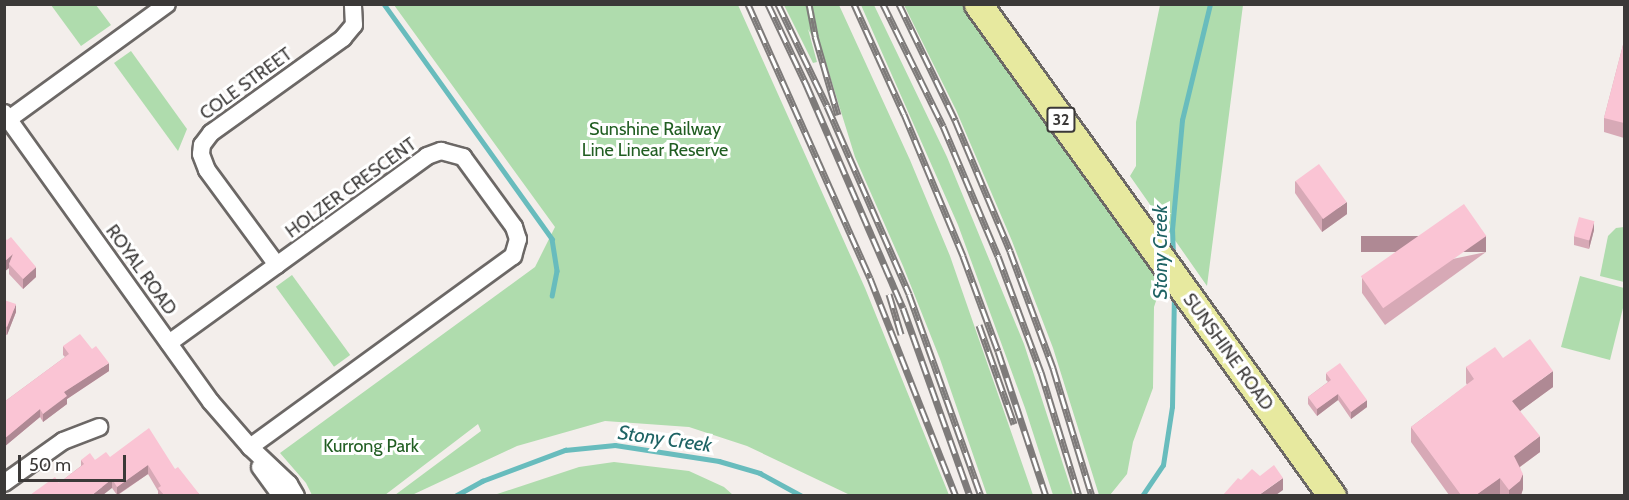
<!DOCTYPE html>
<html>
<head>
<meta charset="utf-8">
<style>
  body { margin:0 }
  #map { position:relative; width:1629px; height:500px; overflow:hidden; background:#f3eeeb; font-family:Cabin,sans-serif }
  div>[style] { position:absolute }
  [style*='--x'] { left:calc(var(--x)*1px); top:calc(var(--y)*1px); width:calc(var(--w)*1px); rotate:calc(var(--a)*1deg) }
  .green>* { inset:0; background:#afdcad; transform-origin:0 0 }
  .stream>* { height:4.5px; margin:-2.25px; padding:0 2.25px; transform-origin:2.25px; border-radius:2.25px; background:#68bcbd }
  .roads { filter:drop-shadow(2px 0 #6c6866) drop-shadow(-2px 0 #6c6866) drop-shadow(0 2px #6c6866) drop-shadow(0 -2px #6c6866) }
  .street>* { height:16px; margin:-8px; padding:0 8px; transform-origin:8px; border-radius:8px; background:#fff }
  .primary>* { height:27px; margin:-13.5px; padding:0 13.5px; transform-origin:13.5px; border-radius:13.5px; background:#e7e99f }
  .rail>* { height:7px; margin-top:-3.5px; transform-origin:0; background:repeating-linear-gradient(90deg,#fff 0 14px,#7e7b7a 0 28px); box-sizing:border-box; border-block:2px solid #7e7b7a }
  .wall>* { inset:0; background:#d7a9b6 }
  .shaded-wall>* { inset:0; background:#af8994; transform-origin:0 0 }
  .building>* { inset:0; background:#fac4d4; transform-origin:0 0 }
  span { translate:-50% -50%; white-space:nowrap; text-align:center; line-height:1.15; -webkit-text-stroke:6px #fff; paint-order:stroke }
  .shield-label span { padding:2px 4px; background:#fff; border:2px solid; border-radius:4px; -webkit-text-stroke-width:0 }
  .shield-label { font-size:16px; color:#3b3938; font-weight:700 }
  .street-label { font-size:18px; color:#3b3938 }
  .park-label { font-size:18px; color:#215e22 }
  .water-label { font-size:20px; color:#1e6364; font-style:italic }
  .frame { position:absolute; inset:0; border:6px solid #3b3938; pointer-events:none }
  .scale { position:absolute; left:18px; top:455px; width:108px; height:27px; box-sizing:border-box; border:3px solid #3b3938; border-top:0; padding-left:8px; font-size:18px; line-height:21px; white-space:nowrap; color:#3b3938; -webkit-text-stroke:4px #fff; paint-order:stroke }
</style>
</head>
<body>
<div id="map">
  <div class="green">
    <i style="clip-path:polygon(51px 5px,96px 5px,111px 25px,81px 46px)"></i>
    <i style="clip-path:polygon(394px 5px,738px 5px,865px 288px,949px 495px,850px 495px,747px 446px,689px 427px,605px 421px,517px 446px,412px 495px,395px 495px,481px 431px,478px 424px,385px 495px,312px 495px,306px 483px,280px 453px,535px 267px,555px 227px)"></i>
    <i style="clip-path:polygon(784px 5px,839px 5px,910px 160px,950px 256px,1033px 495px,987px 495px,940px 359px,903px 266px,855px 157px,825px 60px,808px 29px,817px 62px,813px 63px)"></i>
    <i style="clip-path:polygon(861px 5px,874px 5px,947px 157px,1024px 344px,1073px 495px,1053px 495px,1025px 408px,958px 225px)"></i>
    <i style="clip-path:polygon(904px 5px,962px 5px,1162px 283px,1154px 307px,1153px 388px,1133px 442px,1127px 474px,1110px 495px,1099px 495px,1053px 348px,1012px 241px,956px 110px)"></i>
    <i style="clip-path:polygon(1160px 5px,1243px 5px,1207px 286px,1130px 176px,1136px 166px,1136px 122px)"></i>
    <i style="clip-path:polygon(131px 51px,187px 129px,178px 151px,114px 63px)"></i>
    <i style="clip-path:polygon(1624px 227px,1624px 282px,1600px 276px,1608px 236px,1616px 228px)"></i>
    <i style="left:292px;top:275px;width:99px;height:20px;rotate:54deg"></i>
    <i style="clip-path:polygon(1580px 276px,1624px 288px,1624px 304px,1610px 360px,1561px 347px)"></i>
    <i style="clip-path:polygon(614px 462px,689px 471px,724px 487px,733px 495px,494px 495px,579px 467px)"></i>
  </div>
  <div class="stream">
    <i style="--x:384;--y:4;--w:289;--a:54.4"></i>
    <i style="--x:552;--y:239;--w:32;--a:81"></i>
    <i style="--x:557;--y:271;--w:25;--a:101"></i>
    <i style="--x:1173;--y:257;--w:27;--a:-92"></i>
    <i style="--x:1172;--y:230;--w:110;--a:-84.8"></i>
    <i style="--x:1182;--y:120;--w:119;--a:-76.4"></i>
    <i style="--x:455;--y:496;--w:31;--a:-29"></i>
    <i style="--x:482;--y:481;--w:89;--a:-20.5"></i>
    <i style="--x:565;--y:450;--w:50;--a:-5.7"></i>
    <i style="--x:615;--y:445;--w:105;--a:8.7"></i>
    <i style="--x:719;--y:461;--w:43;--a:16.3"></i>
    <i style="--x:760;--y:473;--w:48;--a:28.7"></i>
    <i style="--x:1142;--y:496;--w:37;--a:-56"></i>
    <i style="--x:1163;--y:465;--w:59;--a:-81.2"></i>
    <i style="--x:1172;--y:407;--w:112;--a:-89"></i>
  </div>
  <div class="roads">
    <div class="street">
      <i style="--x:4;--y:113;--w:355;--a:54.4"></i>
      <i style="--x:211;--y:402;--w:60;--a:49.1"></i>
      <i style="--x:250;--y:447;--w:54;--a:43.5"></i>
      <i style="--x:289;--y:484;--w:14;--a:60"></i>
      <i style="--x:9;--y:119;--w:195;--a:-36"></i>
      <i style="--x:277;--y:265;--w:118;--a:-126.4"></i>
      <i style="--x:207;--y:170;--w:17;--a:-111"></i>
      <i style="--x:201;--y:154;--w:9;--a:-84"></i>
      <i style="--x:202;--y:145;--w:15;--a:-53"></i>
      <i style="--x:211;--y:133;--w:163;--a:-35.7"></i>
      <i style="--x:343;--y:38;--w:17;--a:-50"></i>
      <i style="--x:354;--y:25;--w:21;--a:-93"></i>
      <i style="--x:169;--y:343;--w:319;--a:-35.9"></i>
      <i style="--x:427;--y:156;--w:15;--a:-20"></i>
      <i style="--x:441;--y:151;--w:23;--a:15"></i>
      <i style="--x:463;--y:157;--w:87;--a:53.9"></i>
      <i style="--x:514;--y:227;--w:13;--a:72"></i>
      <i style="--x:518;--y:239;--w:18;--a:106"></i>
      <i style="--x:513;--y:256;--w:325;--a:144"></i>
      <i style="--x:260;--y:467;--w:36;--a:54"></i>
      <i style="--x:4;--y:483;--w:72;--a:-35.4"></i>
      <i style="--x:63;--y:441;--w:39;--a:-21"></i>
    </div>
    <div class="primary">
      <i style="--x:978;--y:4;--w:606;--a:54.26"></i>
    </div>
  </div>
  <div class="rail">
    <i style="--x:748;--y:4;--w:300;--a:66"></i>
    <i style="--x:870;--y:278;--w:234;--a:68.5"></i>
    <i style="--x:768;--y:4;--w:89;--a:64.6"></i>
    <i style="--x:806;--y:84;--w:244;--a:66.6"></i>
    <i style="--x:903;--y:308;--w:200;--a:70.4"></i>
    <i style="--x:778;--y:4;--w:113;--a:64.3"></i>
    <i style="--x:827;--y:106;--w:205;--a:66.4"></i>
    <i style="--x:909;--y:294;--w:214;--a:70.4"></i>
    <i style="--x:809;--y:4;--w:33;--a:79"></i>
    <i style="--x:815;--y:36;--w:82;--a:73.8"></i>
    <i style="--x:854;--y:4;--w:121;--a:65.6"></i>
    <i style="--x:904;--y:114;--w:154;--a:67.4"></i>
    <i style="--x:963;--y:256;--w:101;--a:69.8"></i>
    <i style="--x:998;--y:351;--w:153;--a:71.7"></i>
    <i style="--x:883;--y:4;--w:136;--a:63.8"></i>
    <i style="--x:943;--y:126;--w:141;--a:67.1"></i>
    <i style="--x:998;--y:256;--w:124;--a:69.7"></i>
    <i style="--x:1041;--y:372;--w:130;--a:73"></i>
    <i style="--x:899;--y:4;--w:129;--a:64.2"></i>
    <i style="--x:955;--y:120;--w:142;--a:67.2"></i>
    <i style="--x:1010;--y:251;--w:125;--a:69.8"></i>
    <i style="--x:1053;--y:368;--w:134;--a:73.1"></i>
    <i style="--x:889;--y:294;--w:42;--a:73.3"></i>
    <i style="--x:979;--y:325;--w:105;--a:70.5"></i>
  </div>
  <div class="wall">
    <i style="clip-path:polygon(1624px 41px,1624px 138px,1604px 132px,1604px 118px)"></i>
    <i style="clip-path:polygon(1295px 181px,1347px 214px,1322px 232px,1295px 193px)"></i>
    <i style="clip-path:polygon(1594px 230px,1589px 249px,1574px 245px,1574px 236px)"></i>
    <i style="clip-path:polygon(4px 238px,36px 277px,23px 289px,9px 274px,9px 268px,4px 272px)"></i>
    <i style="clip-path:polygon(1486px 252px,1385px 325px,1362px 293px,1362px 278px)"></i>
    <i style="clip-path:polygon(4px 300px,16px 312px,7px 335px,4px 334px)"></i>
    <i style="clip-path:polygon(63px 346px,109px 371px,67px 399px,67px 404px,43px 422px,40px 417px,4px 447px,4px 402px,65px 357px,63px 355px)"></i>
    <i style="clip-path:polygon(1503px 358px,1553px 387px,1520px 411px,1540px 452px,1520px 467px,1523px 489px,1521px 495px,1501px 495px,1500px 494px,1497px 495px,1449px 495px,1411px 442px,1411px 427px,1467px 385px,1466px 383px,1466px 367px)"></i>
    <i style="clip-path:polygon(1326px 373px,1367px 407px,1351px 419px,1338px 400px,1317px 416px,1308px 404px,1308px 397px,1328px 382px,1326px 380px)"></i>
    <i style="clip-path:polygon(110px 457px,175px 469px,200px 495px,158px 495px,158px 491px,148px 474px,118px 495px,117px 495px,112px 488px,59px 483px,81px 466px,81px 460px,95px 460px)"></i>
  </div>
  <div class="shaded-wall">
    <i style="clip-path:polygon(1347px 202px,1347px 214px,1322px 232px,1322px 219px)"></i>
    <i style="clip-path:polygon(1594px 221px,1594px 230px,1589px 249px,1589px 240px)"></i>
    <i style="left:1486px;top:236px;width:16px;height:125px;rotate:90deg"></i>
    <i style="clip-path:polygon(13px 254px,9px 264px,9px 268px,4px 272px,4px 262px)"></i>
    <i style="clip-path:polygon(36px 267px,36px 277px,23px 289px,23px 279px)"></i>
    <i style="clip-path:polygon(16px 304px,16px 312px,7px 335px,7px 327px)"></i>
    <i style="clip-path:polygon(109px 363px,109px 371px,67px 399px,67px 404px,43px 422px,43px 414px,64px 392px)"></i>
    <i style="clip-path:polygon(1553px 371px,1553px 387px,1512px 417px,1512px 401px)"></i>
    <i style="clip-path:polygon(1338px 394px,1338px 400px,1317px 416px,1317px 409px)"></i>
    <i style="clip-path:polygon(1367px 400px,1367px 407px,1351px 419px,1351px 412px)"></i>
    <i style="clip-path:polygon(40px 409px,40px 417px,4px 447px,4px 439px)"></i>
    <i style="clip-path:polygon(1540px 436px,1540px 452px,1514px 471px,1514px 456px)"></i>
    <i style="clip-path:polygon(148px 465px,148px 474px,117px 495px,117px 487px)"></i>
    <i style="clip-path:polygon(1523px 474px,1523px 489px,1521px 495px,1509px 495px,1509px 490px)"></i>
    <i style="clip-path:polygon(1283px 478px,1283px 490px,1276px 495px,1259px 495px)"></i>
    <i style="clip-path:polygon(1500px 478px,1500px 494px,1497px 495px,1476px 495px)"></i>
    <i style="clip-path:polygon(112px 479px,112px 488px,103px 495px,92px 495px)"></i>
  </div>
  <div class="building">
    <i style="clip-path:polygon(1624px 41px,1624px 123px,1604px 118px)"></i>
    <i style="left:1319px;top:164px;width:47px;height:29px;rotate:54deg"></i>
    <i style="left:1464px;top:204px;width:39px;height:126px;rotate:55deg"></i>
    <i style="left:1579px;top:217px;width:16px;height:20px;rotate:15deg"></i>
    <i style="clip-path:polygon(11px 237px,36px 267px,23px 279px,9px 264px,13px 254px,4px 262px,4px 238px,7px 240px)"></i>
    <i style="clip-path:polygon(4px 300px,16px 304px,7px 327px,4px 326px)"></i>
    <i style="clip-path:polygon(80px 334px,92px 349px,96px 346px,109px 363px,64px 392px,67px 396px,43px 414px,40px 409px,4px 439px,4px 402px,69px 354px,63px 346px)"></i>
    <i style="clip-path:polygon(1530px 339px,1553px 371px,1512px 401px,1540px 436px,1514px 456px,1523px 474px,1520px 481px,1509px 490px,1500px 478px,1476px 495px,1461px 495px,1411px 427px,1474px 379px,1466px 367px,1495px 347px,1503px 358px)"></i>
    <i style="clip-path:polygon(1340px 363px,1367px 400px,1351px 412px,1338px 394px,1317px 409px,1308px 397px,1331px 380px,1326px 373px)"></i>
    <i style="clip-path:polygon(149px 428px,175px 469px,178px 467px,200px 495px,164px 495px,158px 488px,161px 486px,148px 465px,117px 487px,112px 479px,92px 495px,30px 495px,55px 477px,59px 483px,84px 464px,81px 460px,90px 453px,95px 460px,106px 452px,110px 457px)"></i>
    <i style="clip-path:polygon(1274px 465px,1283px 478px,1259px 495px,1223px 495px,1238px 478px,1241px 480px,1252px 469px,1260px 476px)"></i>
  </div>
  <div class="shield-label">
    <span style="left:1061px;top:120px">32</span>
  </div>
  <div class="street-label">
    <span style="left:246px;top:84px;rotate:-36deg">COLE STREET</span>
    <span style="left:351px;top:188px;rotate:-36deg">HOLZER CRESCENT</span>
    <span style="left:141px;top:270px;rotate:54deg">ROYAL ROAD</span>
    <span style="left:1228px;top:352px;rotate:54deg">SUNSHINE ROAD</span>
  </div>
  <div class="park-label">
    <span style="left:655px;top:140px">Sunshine Railway<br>Line Linear Reserve</span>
    <span style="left:371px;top:446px">Kurrong Park</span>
  </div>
  <div class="water-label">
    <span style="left:1160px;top:252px;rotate:-90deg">Stony Creek</span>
    <span style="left:665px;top:439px;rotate:8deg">Stony Creek</span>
  </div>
  <div class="frame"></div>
  <div class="scale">50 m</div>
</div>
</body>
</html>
